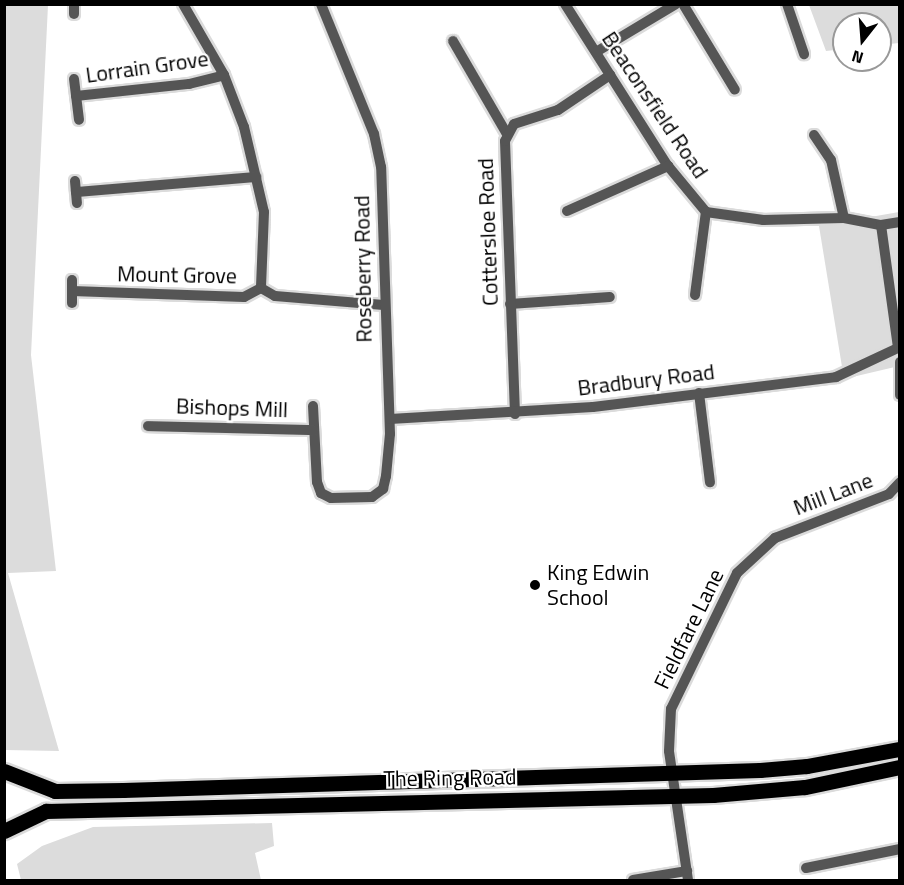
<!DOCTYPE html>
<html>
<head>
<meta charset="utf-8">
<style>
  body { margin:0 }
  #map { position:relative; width:904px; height:885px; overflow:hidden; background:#fff; font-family:"Titillium Web",sans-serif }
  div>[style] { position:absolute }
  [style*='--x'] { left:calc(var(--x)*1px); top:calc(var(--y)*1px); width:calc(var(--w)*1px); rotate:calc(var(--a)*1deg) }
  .green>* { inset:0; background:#dcdcdc }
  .roads { filter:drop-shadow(2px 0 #dbdbdb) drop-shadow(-2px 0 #dbdbdb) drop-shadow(0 2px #dbdbdb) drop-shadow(0 -2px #dbdbdb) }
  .street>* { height:10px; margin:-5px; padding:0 5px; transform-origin:5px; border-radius:5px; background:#555 }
  .primary>* { height:15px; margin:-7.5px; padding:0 7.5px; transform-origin:7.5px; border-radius:7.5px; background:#000 }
  .dots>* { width:16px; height:16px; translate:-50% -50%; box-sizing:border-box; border:3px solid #fff; border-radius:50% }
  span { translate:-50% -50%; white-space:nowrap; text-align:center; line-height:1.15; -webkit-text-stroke:4.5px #fff; paint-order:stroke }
  .street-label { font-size:22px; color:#000 }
  .poi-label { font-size:22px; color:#000 }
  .left { translate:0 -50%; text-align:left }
  .frame { position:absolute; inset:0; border:6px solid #000; pointer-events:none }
  .north { position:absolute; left:832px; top:12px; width:60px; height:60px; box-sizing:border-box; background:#fff; border:2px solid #999; border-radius:50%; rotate:197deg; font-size:16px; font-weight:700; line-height:24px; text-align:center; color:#000 }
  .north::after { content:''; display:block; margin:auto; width:21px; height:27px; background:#000; clip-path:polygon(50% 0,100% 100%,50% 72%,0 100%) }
</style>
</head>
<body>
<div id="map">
  <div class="green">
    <i style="clip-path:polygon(5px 4px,48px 5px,31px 355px,56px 571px,8px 573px,59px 751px,5px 750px)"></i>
    <i style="clip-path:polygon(809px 5px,899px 5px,899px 43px,880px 45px,880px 24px,844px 24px,844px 49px,826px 51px)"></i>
    <i style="clip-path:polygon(899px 212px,899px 366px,844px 379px,819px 226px)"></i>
    <i style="clip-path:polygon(272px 823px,274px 846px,255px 853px,261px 880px,21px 880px,17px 864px,42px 846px,93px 827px)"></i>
  </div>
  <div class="roads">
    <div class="street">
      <i style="--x:183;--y:4;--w:82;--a:60"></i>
      <i style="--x:224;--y:75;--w:56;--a:69"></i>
      <i style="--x:244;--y:127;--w:87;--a:76.8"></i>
      <i style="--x:264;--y:212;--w:76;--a:92.3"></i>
      <i style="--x:565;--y:4;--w:192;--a:57.6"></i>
      <i style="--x:668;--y:166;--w:60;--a:50.4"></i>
      <i style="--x:706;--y:212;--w:58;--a:8"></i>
      <i style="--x:763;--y:220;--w:81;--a:-1.4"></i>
      <i style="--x:844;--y:218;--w:38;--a:11"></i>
      <i style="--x:881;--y:225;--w:19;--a:-9"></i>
      <i style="--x:683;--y:4;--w:100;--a:58.8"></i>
      <i style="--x:787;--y:4;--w:53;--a:71.2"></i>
      <i style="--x:74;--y:14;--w:10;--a:-90"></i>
      <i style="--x:453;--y:41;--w:108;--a:59.9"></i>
      <i style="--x:596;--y:52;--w:93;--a:-31"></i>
      <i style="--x:74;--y:79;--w:41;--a:83"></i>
      <i style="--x:76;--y:96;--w:114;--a:-6.1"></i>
      <i style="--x:189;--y:84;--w:36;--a:-14"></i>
      <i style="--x:814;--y:135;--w:30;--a:56"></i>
      <i style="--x:831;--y:160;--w:59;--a:77.4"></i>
      <i style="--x:75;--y:181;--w:22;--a:85"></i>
      <i style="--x:76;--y:192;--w:181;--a:-4.8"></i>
      <i style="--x:567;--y:211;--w:111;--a:-24"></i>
      <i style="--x:881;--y:225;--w:124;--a:82.1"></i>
      <i style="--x:72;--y:291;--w:172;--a:2"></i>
      <i style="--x:244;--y:297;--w:19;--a:-28"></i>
      <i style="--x:261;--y:288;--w:16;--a:30"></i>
      <i style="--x:275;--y:296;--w:109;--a:4.7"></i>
      <i style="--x:695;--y:295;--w:84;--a:-82.5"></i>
      <i style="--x:72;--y:303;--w:23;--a:-90"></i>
      <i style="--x:510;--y:304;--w:100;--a:-4"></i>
      <i style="--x:900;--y:362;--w:33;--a:90"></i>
      <i style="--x:699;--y:393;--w:90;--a:83"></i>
      <i style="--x:313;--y:406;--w:76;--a:87"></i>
      <i style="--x:317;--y:482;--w:12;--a:70"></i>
      <i style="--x:321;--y:493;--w:11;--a:27"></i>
      <i style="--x:331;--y:498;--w:41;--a:-1.4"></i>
      <i style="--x:372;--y:497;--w:14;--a:-36"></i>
      <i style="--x:383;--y:489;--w:13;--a:-77"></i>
      <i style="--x:386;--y:476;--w:42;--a:-84.6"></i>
      <i style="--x:390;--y:434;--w:267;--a:-91.9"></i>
      <i style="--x:381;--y:167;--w:34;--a:-102"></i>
      <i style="--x:374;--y:134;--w:140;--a:-112.2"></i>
      <i style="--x:515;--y:414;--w:273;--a:-92.1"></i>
      <i style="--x:505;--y:141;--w:19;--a:-62"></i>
      <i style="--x:514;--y:124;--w:46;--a:-17.7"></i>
      <i style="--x:558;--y:110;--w:63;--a:-33.9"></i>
      <i style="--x:390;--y:419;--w:203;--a:-3.4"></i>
      <i style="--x:593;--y:407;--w:245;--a:-7"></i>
      <i style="--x:836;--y:377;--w:68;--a:-25.1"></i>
      <i style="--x:148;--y:426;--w:166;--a:1.4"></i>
      <i style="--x:806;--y:868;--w:96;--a:-11.4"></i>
      <i style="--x:633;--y:880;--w:55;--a:-9.5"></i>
      <i style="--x:688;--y:880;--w:130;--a:-98.4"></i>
      <i style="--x:669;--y:751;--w:42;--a:-87.3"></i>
      <i style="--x:671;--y:709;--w:151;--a:-64.1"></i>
      <i style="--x:737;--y:573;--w:52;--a:-42.6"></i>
      <i style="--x:775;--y:538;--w:122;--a:-21.1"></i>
      <i style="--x:889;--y:494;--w:16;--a:-47"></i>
    </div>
    <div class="primary">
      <i style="--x:4;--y:771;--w:55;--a:21.4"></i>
      <i style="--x:55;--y:791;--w:68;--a:-0.8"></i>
      <i style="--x:123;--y:790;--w:637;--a:-1.8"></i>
      <i style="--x:760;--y:770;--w:47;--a:-4.9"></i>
      <i style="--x:807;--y:766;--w:95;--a:-10.4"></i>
      <i style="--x:4;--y:831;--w:47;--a:-25.5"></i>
      <i style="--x:46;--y:811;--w:667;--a:-1.37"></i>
      <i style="--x:713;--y:795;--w:92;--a:-5"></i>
      <i style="--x:805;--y:787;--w:97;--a:-11.9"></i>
    </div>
  </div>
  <div class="dots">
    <i style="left:535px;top:585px;background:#000"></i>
  </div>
  <div class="street-label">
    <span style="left:147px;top:67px;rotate:-8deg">Lorrain Grove</span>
    <span style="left:655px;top:105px;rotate:56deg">Beaconsfield Road</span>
    <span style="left:488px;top:232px;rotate:-92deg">Cottersloe Road</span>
    <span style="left:363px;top:269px;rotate:-91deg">Roseberry Road</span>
    <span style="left:177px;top:275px;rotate:1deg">Mount Grove</span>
    <span style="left:646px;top:380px;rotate:-7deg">Bradbury Road</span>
    <span style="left:232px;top:408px;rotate:2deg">Bishops Mill</span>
    <span style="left:833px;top:494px;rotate:-21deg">Mill Lane</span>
    <span style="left:689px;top:629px;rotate:-64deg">Fieldfare Lane</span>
    <span style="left:450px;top:778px;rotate:-1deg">The Ring Road</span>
  </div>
  <div class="poi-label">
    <span class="left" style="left:547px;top:585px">King Edwin<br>School</span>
  </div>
  <div class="frame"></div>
  <div class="north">N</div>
</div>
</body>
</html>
